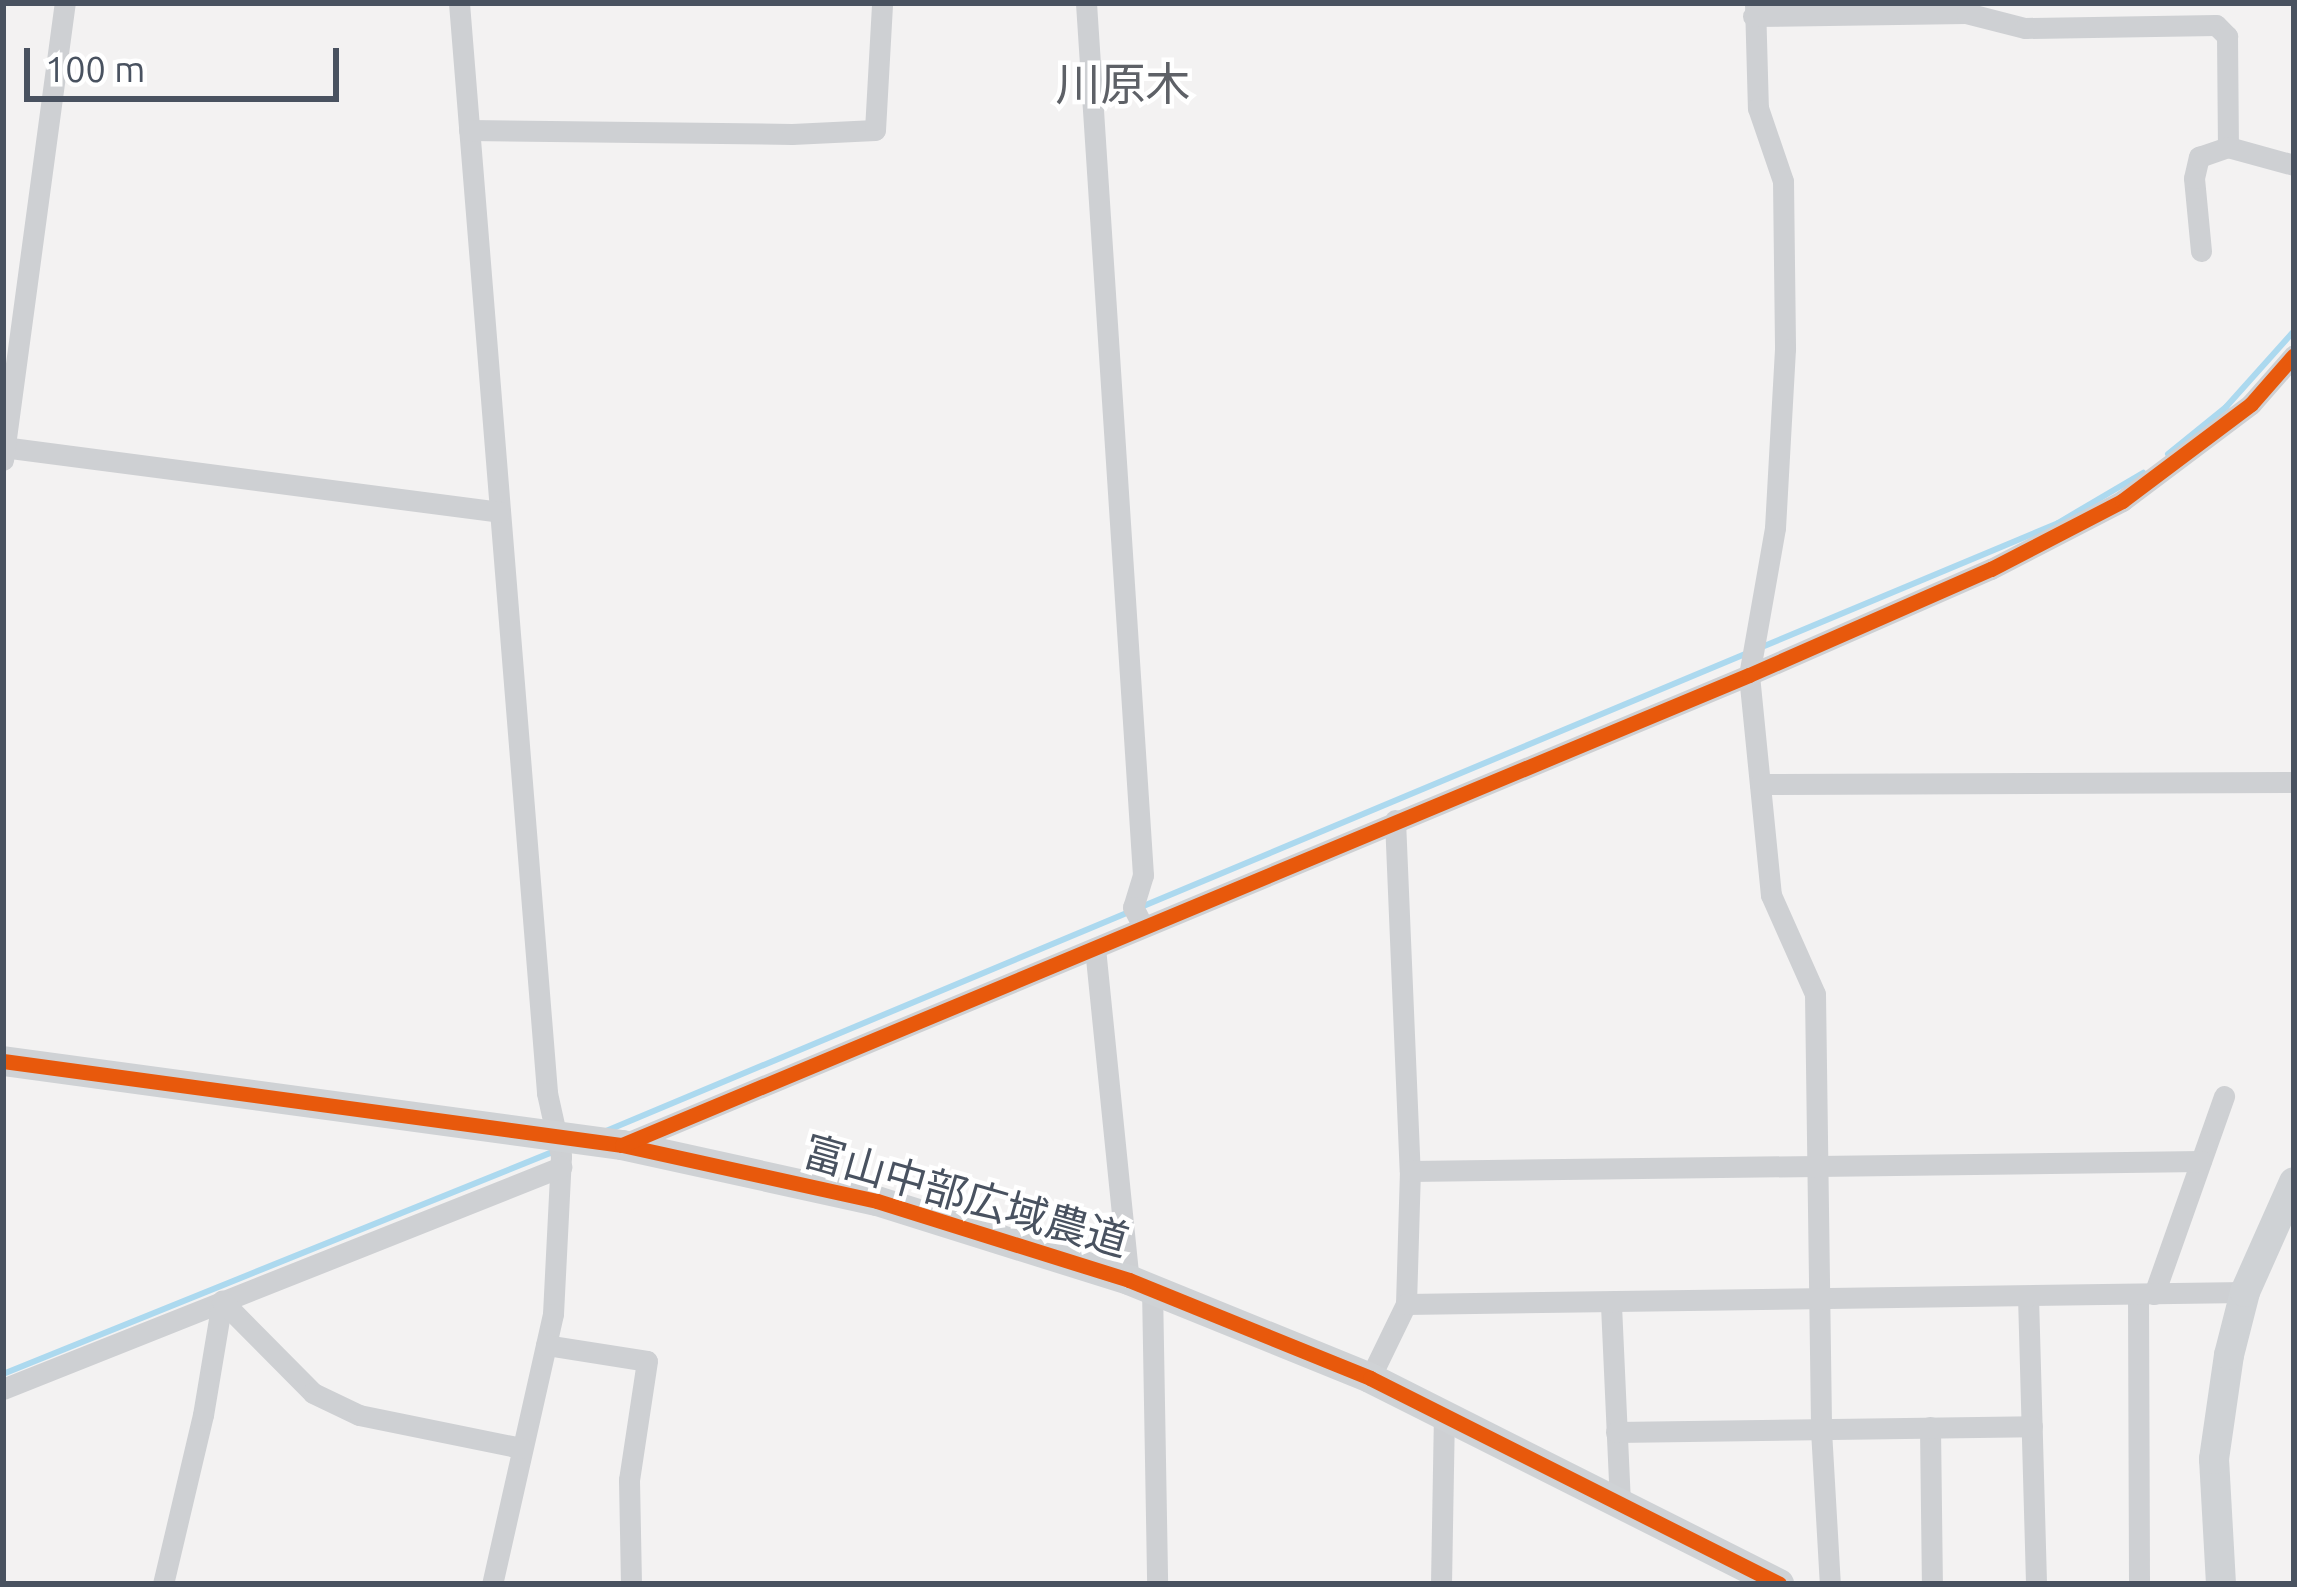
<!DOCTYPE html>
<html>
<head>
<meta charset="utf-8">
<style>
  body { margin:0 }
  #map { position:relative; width:2297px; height:1587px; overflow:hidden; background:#f3f2f2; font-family:Ubuntu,"Noto Sans JP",sans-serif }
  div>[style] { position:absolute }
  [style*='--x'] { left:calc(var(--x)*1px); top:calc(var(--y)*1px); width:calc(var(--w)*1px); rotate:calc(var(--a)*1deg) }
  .stream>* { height:6px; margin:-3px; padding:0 3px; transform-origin:3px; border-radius:3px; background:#acd9ef }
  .street>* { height:21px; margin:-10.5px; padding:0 10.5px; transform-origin:10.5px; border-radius:10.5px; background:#ced0d3 }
  .secondary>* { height:30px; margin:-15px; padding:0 15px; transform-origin:15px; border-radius:15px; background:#cfd2d5 }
  .cycleway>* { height:15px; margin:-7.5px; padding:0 7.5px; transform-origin:7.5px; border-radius:7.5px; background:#e8590c }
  span { translate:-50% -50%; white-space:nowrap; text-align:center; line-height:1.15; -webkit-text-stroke:9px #fff; paint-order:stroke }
  .street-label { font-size:42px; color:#495260 }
  .neighbourhood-label { font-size:45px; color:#5e6167 }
  .frame { position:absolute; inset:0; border:6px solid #495260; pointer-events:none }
  .scale { position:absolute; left:24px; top:48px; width:315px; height:54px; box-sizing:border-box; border:6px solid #495260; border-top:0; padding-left:15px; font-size:36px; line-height:42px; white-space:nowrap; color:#495260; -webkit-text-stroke:9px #fff; paint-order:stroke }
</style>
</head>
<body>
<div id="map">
  <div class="stream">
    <i style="--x:2168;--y:454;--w:75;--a:-39"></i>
    <i style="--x:2226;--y:407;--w:102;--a:-48.2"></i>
    <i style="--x:1757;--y:649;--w:326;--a:-22.7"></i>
    <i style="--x:2058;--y:523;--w:99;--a:-30.5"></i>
    <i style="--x:606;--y:1131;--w:1235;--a:-22.72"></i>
    <i style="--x:3;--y:1374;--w:595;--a:-22"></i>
  </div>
  <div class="street">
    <i style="--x:459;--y:3;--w:1094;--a:85.38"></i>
    <i style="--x:547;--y:1093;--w:65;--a:77.5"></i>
    <i style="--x:561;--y:1156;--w:158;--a:92.9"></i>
    <i style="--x:553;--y:1314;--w:277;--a:102.7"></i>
    <i style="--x:1086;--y:3;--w:874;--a:86.26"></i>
    <i style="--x:1143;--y:875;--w:34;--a:107"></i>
    <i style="--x:1133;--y:907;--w:22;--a:63"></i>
    <i style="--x:1755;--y:3;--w:105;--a:88.4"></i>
    <i style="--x:1758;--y:108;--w:77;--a:71.1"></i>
    <i style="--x:1783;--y:181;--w:168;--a:89.3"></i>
    <i style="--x:1785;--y:349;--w:179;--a:93.2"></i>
    <i style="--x:1775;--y:528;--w:149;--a:100"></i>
    <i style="--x:1749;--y:675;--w:221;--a:84.3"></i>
    <i style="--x:1771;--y:895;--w:108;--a:66"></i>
    <i style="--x:1815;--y:994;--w:436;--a:89.2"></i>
    <i style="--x:1821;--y:1430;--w:154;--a:86.7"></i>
    <i style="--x:1753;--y:16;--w:213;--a:-0.8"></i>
    <i style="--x:1966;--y:13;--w:61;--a:14.3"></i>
    <i style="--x:2025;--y:28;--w:191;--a:-0.9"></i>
    <i style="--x:2216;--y:25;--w:16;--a:45"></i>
    <i style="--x:2227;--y:36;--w:111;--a:89.5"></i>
    <i style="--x:2228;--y:147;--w:68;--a:15.3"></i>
    <i style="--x:469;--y:130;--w:323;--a:0.7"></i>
    <i style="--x:792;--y:134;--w:83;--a:-2.8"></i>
    <i style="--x:875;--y:130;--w:127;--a:-86.8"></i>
    <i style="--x:2201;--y:251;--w:73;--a:-95.5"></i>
    <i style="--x:2194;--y:178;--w:22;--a:-77"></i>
    <i style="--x:2199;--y:157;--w:31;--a:-19"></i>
    <i style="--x:3;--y:447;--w:501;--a:7.45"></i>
    <i style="--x:3;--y:460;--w:461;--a:-82.3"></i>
    <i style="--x:1760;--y:784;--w:534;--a:-0.21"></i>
    <i style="--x:1395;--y:820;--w:351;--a:87.6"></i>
    <i style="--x:1095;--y:948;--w:334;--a:84.2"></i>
    <i style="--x:622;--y:1145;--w:1221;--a:-22.64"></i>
    <i style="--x:1749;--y:675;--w:264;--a:-23.7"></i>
    <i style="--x:1991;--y:569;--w:148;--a:-27.4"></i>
    <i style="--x:2122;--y:501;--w:161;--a:-36.9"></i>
    <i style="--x:2251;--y:404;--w:65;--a:-48.7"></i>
    <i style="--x:1152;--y:1288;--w:296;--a:89"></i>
    <i style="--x:2138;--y:1294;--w:290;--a:89.8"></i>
    <i style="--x:2154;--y:1294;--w:210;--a:-70.5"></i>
    <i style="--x:2028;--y:1296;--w:288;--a:88.4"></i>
    <i style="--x:1406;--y:1304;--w:133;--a:-88.3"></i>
    <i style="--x:1410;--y:1171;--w:791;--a:-0.72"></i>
    <i style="--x:1611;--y:1305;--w:199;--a:87.4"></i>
    <i style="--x:546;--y:1345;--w:102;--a:9"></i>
    <i style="--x:647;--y:1361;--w:120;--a:98.6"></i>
    <i style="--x:629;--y:1480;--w:104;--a:88.9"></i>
    <i style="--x:1370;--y:1378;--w:82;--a:-64.1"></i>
    <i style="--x:1406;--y:1304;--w:839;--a:-0.82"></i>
    <i style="--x:3;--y:1389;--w:601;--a:-21.7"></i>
    <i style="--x:1930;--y:1427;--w:157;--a:89.3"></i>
    <i style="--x:1616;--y:1432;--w:416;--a:-0.8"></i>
    <i style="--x:163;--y:1584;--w:174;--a:-76.7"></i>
    <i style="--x:203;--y:1415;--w:116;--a:-80.5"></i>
    <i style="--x:222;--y:1301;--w:129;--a:45.3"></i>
    <i style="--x:313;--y:1393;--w:51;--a:25.6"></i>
    <i style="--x:359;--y:1415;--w:165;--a:11.5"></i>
    <i style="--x:1441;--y:1584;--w:169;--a:-89"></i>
  </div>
  <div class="secondary">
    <i style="--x:3;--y:1061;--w:625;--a:7.73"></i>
    <i style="--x:622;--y:1145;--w:261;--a:12.4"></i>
    <i style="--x:877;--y:1201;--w:264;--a:17.4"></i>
    <i style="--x:1129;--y:1280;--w:260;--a:22.1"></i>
    <i style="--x:1370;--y:1378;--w:458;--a:26.7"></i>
    <i style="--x:2221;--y:1584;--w:125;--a:-93.2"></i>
    <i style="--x:2214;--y:1459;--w:105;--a:-81.8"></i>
    <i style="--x:2229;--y:1355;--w:65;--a:-75.7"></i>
    <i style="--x:2245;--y:1292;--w:120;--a:-66"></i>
  </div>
  <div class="cycleway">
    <i style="--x:3;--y:1061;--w:625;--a:7.73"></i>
    <i style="--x:622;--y:1145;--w:261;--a:12.4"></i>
    <i style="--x:877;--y:1201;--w:264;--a:17.4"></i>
    <i style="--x:1129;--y:1280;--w:260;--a:22.1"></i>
    <i style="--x:1370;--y:1378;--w:458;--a:26.7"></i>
    <i style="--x:622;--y:1145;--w:1221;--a:-22.64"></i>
    <i style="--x:1749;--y:675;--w:264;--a:-23.7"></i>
    <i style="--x:1991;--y:569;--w:148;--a:-27.4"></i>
    <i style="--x:2122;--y:501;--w:161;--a:-36.9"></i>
    <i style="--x:2251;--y:404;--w:65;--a:-48.7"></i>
  </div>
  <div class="street-label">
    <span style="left:966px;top:1196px;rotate:16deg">富山中部広域農道</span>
  </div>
  <div class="neighbourhood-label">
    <span style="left:1123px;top:84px">川原木</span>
  </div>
  <div class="frame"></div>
  <div class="scale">100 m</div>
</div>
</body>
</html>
